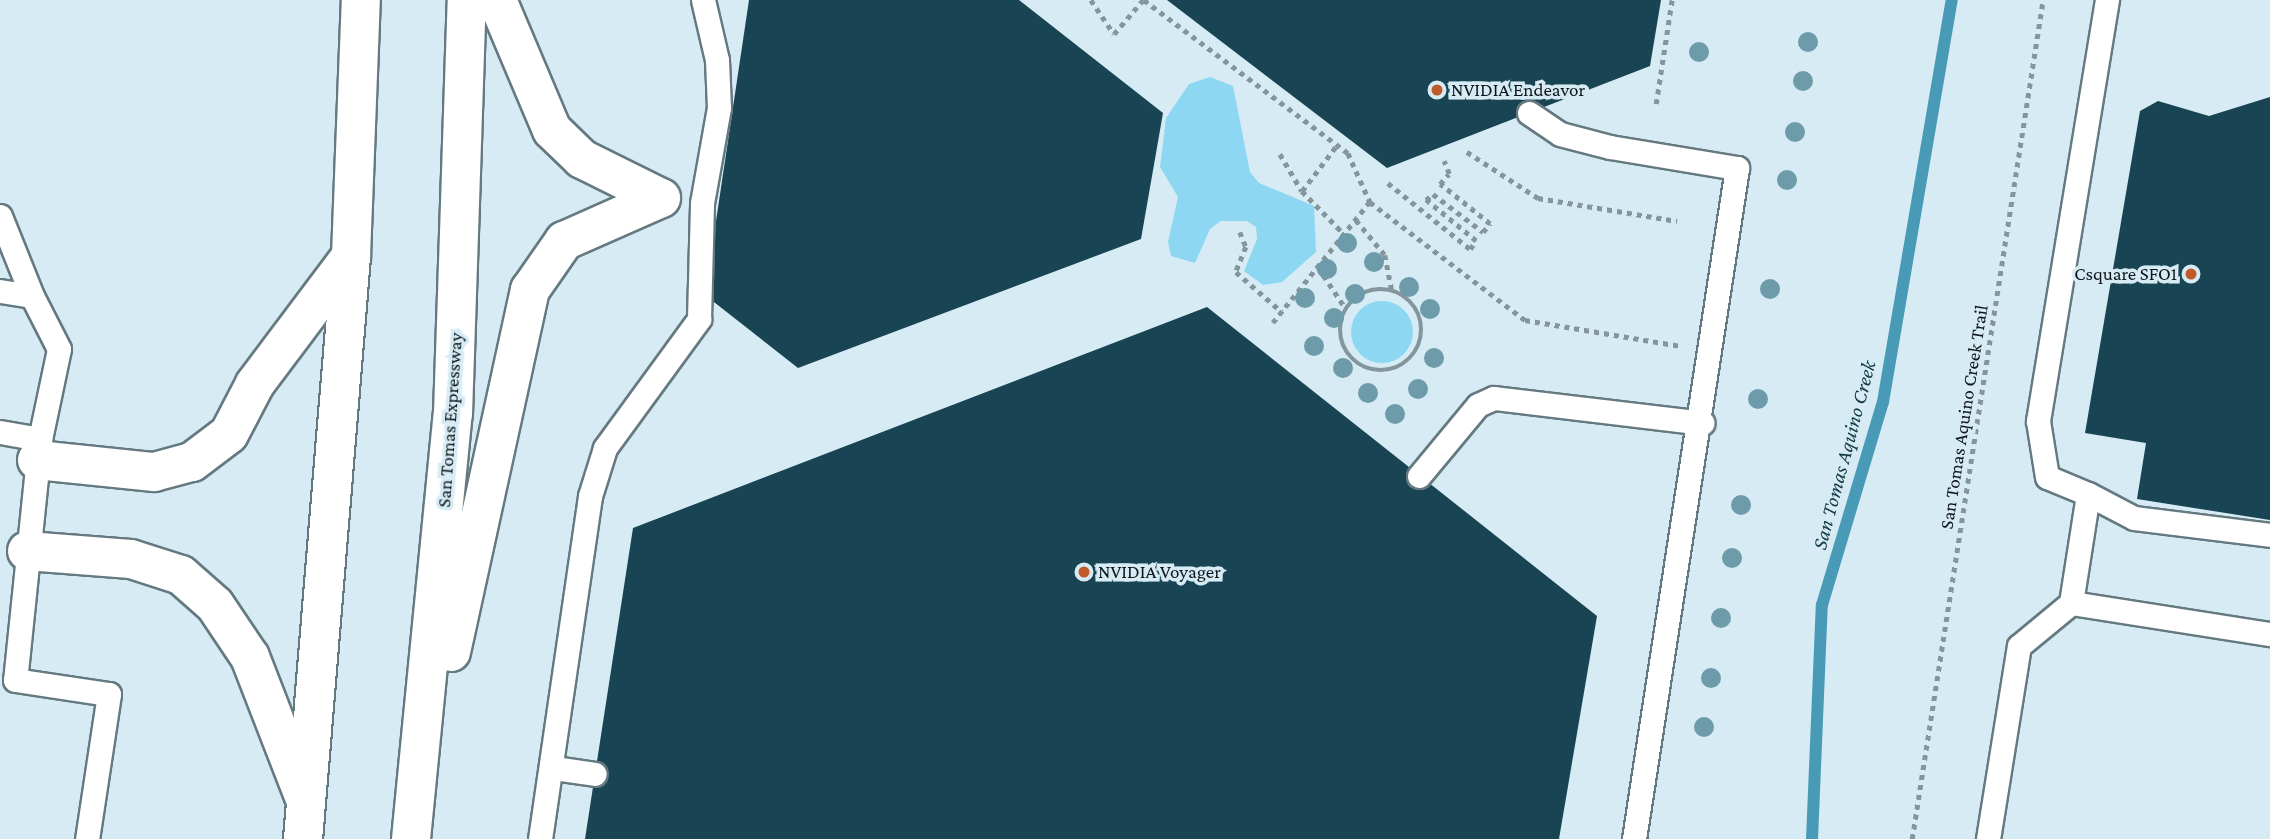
<!DOCTYPE html>
<html>
<head>
<meta charset="utf-8">
<style>
  body { margin:0 }
  #map { position:relative; width:2270px; height:839px; overflow:hidden; background:#d6ebf4; font-family:"Crimson Pro",serif }
  div>[style] { position:absolute }
  [style*='--x'] { left:calc(var(--x)*1px); top:calc(var(--y)*1px); width:calc(var(--w)*1px); rotate:calc(var(--a)*1deg) }
  .green>* { inset:0; background:#8dd7f3 }
  .round { border-radius:50% }
  .stream>* { height:12px; margin:-6px; padding:0 6px; transform-origin:6px; border-radius:6px; background:#499ab7 }
  .building>* { inset:0; background:#194453 }
  .path>* { height:4.5px; margin-top:-2.25px; transform-origin:0; background:repeating-linear-gradient(90deg,#85959c 0 5px,transparent 0 10px) }
  .path>.ring { margin:-2.25px; padding:0; box-sizing:content-box; background:none; border:4.5px solid #85959c; border-radius:50% }
  .roads { filter:drop-shadow(2px 0 #657980) drop-shadow(-2px 0 #657980) drop-shadow(0 2px #657980) drop-shadow(0 -2px #657980) }
  .lane>* { height:23px; margin:-11.5px; padding:0 11.5px; transform-origin:11.5px; border-radius:11.5px; background:#fff }
  .highway>* { height:38px; margin:-19px; padding:0 19px; transform-origin:19px; border-radius:19px; background:#fff }
  .trees>* { width:20px; height:20px; margin:-10px; border-radius:50%; background:#6d9baa }
  .dots>* { width:19px; height:19px; translate:-50% -50%; box-sizing:border-box; border:4px solid #d6ebf4; border-radius:50% }
  span { translate:-50% -50%; white-space:nowrap; text-align:center; line-height:1.15; -webkit-text-stroke:7px #d6ebf4; paint-order:stroke }
  .poi-label { font-size:19px; color:#0e1619 }
  .left { translate:0 -50%; text-align:left }
  .right { translate:-100% -50%; text-align:right }
  .street-label { font-size:19px; color:#0e1619 }
  .water-label { font-size:21px; color:#153a47; font-style:italic }
</style>
</head>
<body>
<div id="map">
  <div class="green">
    <i style="clip-path:polygon(1210px 77px,1233px 86px,1250px 172px,1259px 183px,1314px 206px,1316px 252px,1282px 282px,1263px 285px,1244px 271px,1257px 239px,1256px 227px,1247px 221px,1221px 221px,1210px 229px,1195px 263px,1171px 256px,1168px 242px,1178px 197px,1160px 167px,1166px 118px,1189px 84px)"></i>
    <i class="round" style="left:1351px;top:301px;width:62px;height:62px"></i>
  </div>
  <div class="stream">
    <i style="--x:1812;--y:839;--w:234;--a:-87.6"></i>
    <i style="--x:1822;--y:605;--w:212;--a:-73.3"></i>
    <i style="--x:1883;--y:402;--w:408;--a:-80.3"></i>
  </div>
  <div class="building">
    <i style="clip-path:polygon(749px 0,1019px 0,1163px 113px,1141px 239px,798px 368px,705px 295px)"></i>
    <i style="clip-path:polygon(1167px 0,1661px 0,1650px 66px,1387px 168px)"></i>
    <i style="clip-path:polygon(2270px 97px,2270px 520px,2137px 499px,2146px 443px,2085px 433px,2140px 111px,2158px 101px,2209px 116px)"></i>
    <i style="clip-path:polygon(1207px 307px,1597px 616px,1559px 839px,585px 839px,633px 528px)"></i>
  </div>
  <div class="path">
    <i style="--x:1091;--y:0;--w:41;--a:55.9"></i>
    <i style="--x:1114;--y:34;--w:45;--a:-49.5"></i>
    <i style="--x:1144;--y:0;--w:255;--a:36.9"></i>
    <i style="--x:1348;--y:153;--w:54;--a:65.8"></i>
    <i style="--x:1370;--y:202;--w:155;--a:128.7"></i>
    <i style="--x:1656;--y:104;--w:105;--a:-81.3"></i>
    <i style="--x:1467;--y:152;--w:85;--a:32.9"></i>
    <i style="--x:1538;--y:198;--w:141;--a:9.4"></i>
    <i style="--x:1280;--y:154;--w:43;--a:59.3"></i>
    <i style="--x:1302;--y:191;--w:58;--a:-52.7"></i>
    <i style="--x:1388;--y:183;--w:105;--a:38.8"></i>
    <i style="--x:1470;--y:249;--w:10;--a:-53"></i>
    <i style="--x:1476;--y:241;--w:65;--a:-140.6"></i>
    <i style="--x:1426;--y:200;--w:9;--a:-41"></i>
    <i style="--x:1433;--y:194;--w:63;--a:37.2"></i>
    <i style="--x:1483;--y:232;--w:11;--a:-49"></i>
    <i style="--x:1490;--y:224;--w:64;--a:-141.3"></i>
    <i style="--x:1440;--y:184;--w:13;--a:-48"></i>
    <i style="--x:1449;--y:174;--w:14;--a:-111"></i>
    <i style="--x:1302;--y:191;--w:60;--a:45.7"></i>
    <i style="--x:1370;--y:202;--w:195;--a:37.3"></i>
    <i style="--x:1525;--y:320;--w:158;--a:9.5"></i>
    <i style="--x:1356;--y:220;--w:45;--a:50.4"></i>
    <i style="--x:1385;--y:255;--w:37;--a:79"></i>
    <i style="--x:1240;--y:232;--w:16;--a:68"></i>
    <i style="--x:1246;--y:247;--w:27;--a:112"></i>
    <i style="--x:1236;--y:272;--w:61;--a:41"></i>
    <i style="--x:1318;--y:267;--w:50;--a:56.3"></i>
    <i class="ring" style="left:1340px;top:289px;width:77.5px;height:77.5px"></i>
    <i style="--x:1912;--y:839;--w:849;--a:-81.13"></i>
  </div>
  <div class="roads">
    <div class="lane">
      <i style="--x:1529;--y:113;--w:37;--a:34"></i>
      <i style="--x:1560;--y:134;--w:52;--a:14.6"></i>
      <i style="--x:1610;--y:147;--w:129;--a:9.4"></i>
      <i style="--x:1737;--y:168;--w:679;--a:98.73"></i>
      <i style="--x:0;--y:216;--w:86;--a:68.2"></i>
      <i style="--x:0;--y:291;--w:32;--a:9"></i>
      <i style="--x:32;--y:296;--w:59;--a:63"></i>
      <i style="--x:59;--y:349;--w:92;--a:101.9"></i>
      <i style="--x:0;--y:432;--w:41;--a:9.9"></i>
      <i style="--x:40;--y:439;--w:242;--a:95.9"></i>
      <i style="--x:15;--y:680;--w:95;--a:8.5"></i>
      <i style="--x:109;--y:694;--w:147;--a:98.6"></i>
      <i style="--x:1419;--y:476;--w:92;--a:-50.3"></i>
      <i style="--x:1478;--y:405;--w:17;--a:-24"></i>
      <i style="--x:1494;--y:398;--w:210;--a:6.8"></i>
      <i style="--x:2088;--y:494;--w:52;--a:27.6"></i>
      <i style="--x:2134;--y:518;--w:137;--a:7.1"></i>
      <i style="--x:2071;--y:603;--w:201;--a:8.9"></i>
      <i style="--x:554;--y:768;--w:41;--a:8.3"></i>
      <i style="--x:540;--y:839;--w:347;--a:-81.7"></i>
      <i style="--x:590;--y:496;--w:50;--a:-72.6"></i>
      <i style="--x:605;--y:448;--w:160;--a:-53.9"></i>
      <i style="--x:699;--y:319;--w:116;--a:-88.5"></i>
      <i style="--x:702;--y:203;--w:97;--a:-79.9"></i>
      <i style="--x:719;--y:108;--w:48;--a:-92.4"></i>
      <i style="--x:717;--y:60;--w:62;--a:-103.1"></i>
      <i style="--x:1988;--y:839;--w:195;--a:-80.9"></i>
      <i style="--x:2019;--y:646;--w:67;--a:-39.6"></i>
      <i style="--x:2071;--y:603;--w:110;--a:-81.1"></i>
      <i style="--x:2088;--y:494;--w:44;--a:-157.5"></i>
      <i style="--x:2047;--y:477;--w:57;--a:-99.1"></i>
      <i style="--x:2038;--y:421;--w:427;--a:-80.7"></i>
    </div>
    <div class="highway">
      <i style="--x:497;--y:0;--w:141;--a:67.1"></i>
      <i style="--x:552;--y:130;--w:42;--a:44"></i>
      <i style="--x:582;--y:159;--w:88;--a:26.3"></i>
      <i style="--x:37;--y:460;--w:118;--a:5.9"></i>
      <i style="--x:154;--y:472;--w:39;--a:-15"></i>
      <i style="--x:192;--y:462;--w:46;--a:-37.1"></i>
      <i style="--x:229;--y:434;--w:56;--a:-62.5"></i>
      <i style="--x:255;--y:384;--w:160;--a:-53.1"></i>
      <i style="--x:27;--y:551;--w:104;--a:4.4"></i>
      <i style="--x:131;--y:559;--w:52;--a:17.7"></i>
      <i style="--x:181;--y:575;--w:45;--a:41.4"></i>
      <i style="--x:215;--y:605;--w:63;--a:56.1"></i>
      <i style="--x:250;--y:657;--w:149;--a:68.8"></i>
      <i style="--x:451;--y:652;--w:371;--a:-77.7"></i>
      <i style="--x:530;--y:290;--w:60;--a:-55.2"></i>
      <i style="--x:564;--y:241;--w:106;--a:-23.9"></i>
      <i style="--x:303;--y:839;--w:585;--a:-85.29"></i>
      <i style="--x:351;--y:256;--w:256;--a:-87.8"></i>
      <i style="--x:411;--y:839;--w:427;--a:-84.4"></i>
      <i style="--x:453;--y:414;--w:414;--a:-88.1"></i>
    </div>
  </div>
  <div class="trees">
    <i style="left:1808px;top:42px"></i>
    <i style="left:1699px;top:52px"></i>
    <i style="left:1803px;top:81px"></i>
    <i style="left:1795px;top:132px"></i>
    <i style="left:1787px;top:180px"></i>
    <i style="left:1347px;top:243px"></i>
    <i style="left:1374px;top:262px"></i>
    <i style="left:1327px;top:269px"></i>
    <i style="left:1409px;top:287px"></i>
    <i style="left:1770px;top:289px"></i>
    <i style="left:1355px;top:294px"></i>
    <i style="left:1305px;top:298px"></i>
    <i style="left:1430px;top:309px"></i>
    <i style="left:1334px;top:318px"></i>
    <i style="left:1314px;top:346px"></i>
    <i style="left:1434px;top:358px"></i>
    <i style="left:1343px;top:368px"></i>
    <i style="left:1418px;top:389px"></i>
    <i style="left:1368px;top:393px"></i>
    <i style="left:1758px;top:399px"></i>
    <i style="left:1395px;top:414px"></i>
    <i style="left:1741px;top:505px"></i>
    <i style="left:1732px;top:558px"></i>
    <i style="left:1721px;top:618px"></i>
    <i style="left:1711px;top:678px"></i>
    <i style="left:1704px;top:727px"></i>
  </div>
  <div class="dots">
    <i style="left:1437px;top:90px;background:#c05b29"></i>
    <i style="left:2191px;top:274px;background:#c05b29"></i>
    <i style="left:1084px;top:572px;background:#c05b29"></i>
  </div>
  <div class="poi-label">
    <span class="left" style="left:1451px;top:90px">NVIDIA Endeavor</span>
    <span class="right" style="left:2177px;top:274px">Csquare SFO1</span>
    <span class="left" style="left:1098px;top:572px">NVIDIA Voyager</span>
  </div>
  <div class="street-label">
    <span style="left:1964px;top:417px;rotate:-81deg">San Tomas Aquino Creek Trail</span>
    <span style="left:450px;top:420px;rotate:-86deg">San Tomas Expressway</span>
  </div>
  <div class="water-label">
    <span style="left:1844px;top:455px;rotate:-75deg">San Tomas Aquino Creek</span>
  </div>
</div>
</body>
</html>
